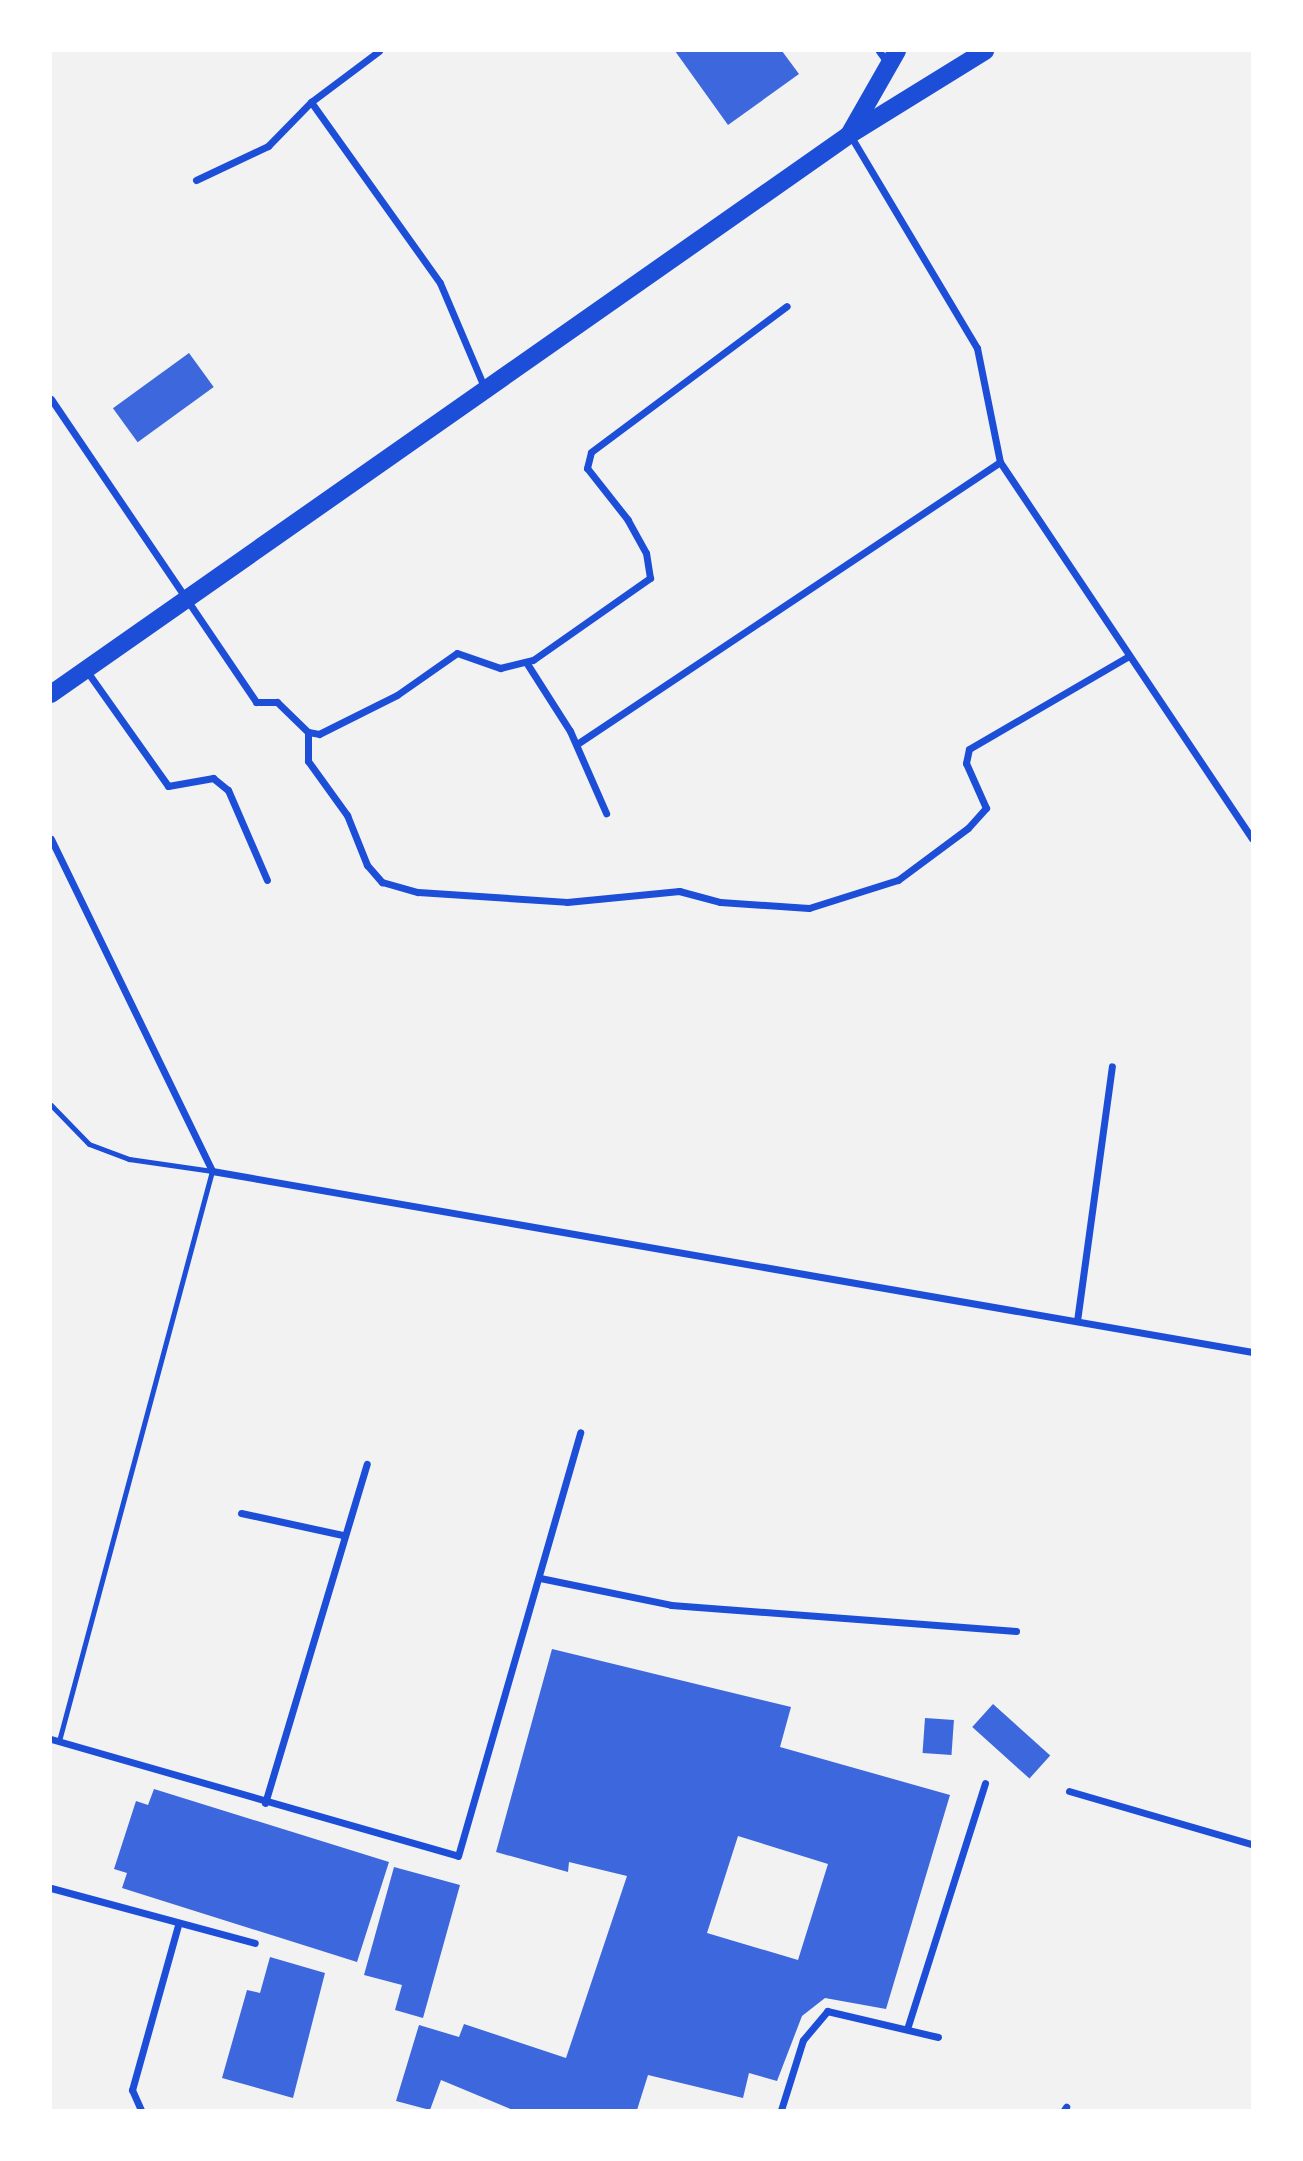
<!DOCTYPE html>
<html>
<head>
<meta charset="utf-8">
<style>
  body { margin:0 }
  #map { position:relative; width:1303px; height:2161px; overflow:hidden; background:#f2f2f2; font-family:Overpass,sans-serif }
  div>[style] { position:absolute }
  [style*='--x'] { left:calc(var(--x)*1px); top:calc(var(--y)*1px); width:calc(var(--w)*1px); rotate:calc(var(--a)*1deg) }
  .building>* { inset:0; background:#3d67dc; transform-origin:0 0 }
  .service>* { height:5px; margin:-2.5px; padding:0 2.5px; transform-origin:2.5px; border-radius:2.5px; background:#1d4ed8 }
  .minor>* { height:7px; margin:-3.5px; padding:0 3.5px; transform-origin:3.5px; border-radius:3.5px; background:#1d4ed8 }
  .primary>* { height:18px; margin:-9px; padding:0 9px; transform-origin:9px; border-radius:9px; background:#1d4ed8 }
  span { translate:-50% -50%; white-space:nowrap; text-align:center; line-height:1.15; -webkit-text-stroke:7px #fff; paint-order:stroke }
  .frame { position:absolute; inset:0; border:52px solid #fff; pointer-events:none }
</style>
</head>
<body>
<div id="map">
  <div class="building">
    <i style="clip-path:polygon(675px 51px,782px 51px,799px 74px,728px 125px)"></i>
    <i style="left:189px;top:353px;width:42px;height:94px;rotate:54deg"></i>
    <i style="clip-path:polygon(evenodd,552px 1649px,791px 1707px,780px 1747px,950px 1795px,886px 2009px,825px 1998px,802px 2016px,777px 2081px,749px 2073px,743px 2098px,648px 2075px,637px 2110px,513px 2110px,441px 2080px,430px 2110px,396px 2101px,419px 2025px,459px 2037px,464px 2024px,566px 2058px,627px 1876px,569px 1862px,568px 1872px,496px 1852px,552px 1649px,738px 1836px,828px 1864px,798px 1960px,707px 1933px,738px 1836px)"></i>
    <i style="left:993px;top:1704px;width:77px;height:31px;rotate:42deg"></i>
    <i style="left:925px;top:1718px;width:29px;height:35px;rotate:4deg"></i>
    <i style="clip-path:polygon(154px 1789px,389px 1862px,357px 1962px,122px 1888px,127px 1873px,114px 1869px,136px 1801px,148px 1805px)"></i>
    <i style="clip-path:polygon(394px 1867px,460px 1885px,423px 2018px,395px 2010px,402px 1985px,364px 1975px)"></i>
    <i style="clip-path:polygon(270px 1957px,325px 1973px,293px 2098px,222px 2078px,247px 1990px,260px 1993px)"></i>
  </div>
  <div class="service">
    <i style="--x:51;--y:1105;--w:54;--a:45.7"></i>
    <i style="--x:89;--y:1144;--w:43;--a:20.6"></i>
    <i style="--x:129;--y:1159;--w:84;--a:8.2"></i>
    <i style="--x:212;--y:1171;--w:590;--a:105.03"></i>
  </div>
  <div class="minor">
    <i style="--x:879;--y:51;--w:14;--a:54"></i>
    <i style="--x:311;--y:102;--w:222;--a:54.5"></i>
    <i style="--x:440;--y:283;--w:115;--a:67"></i>
    <i style="--x:850;--y:135;--w:248;--a:59.2"></i>
    <i style="--x:977;--y:348;--w:116;--a:78.6"></i>
    <i style="--x:1000;--y:462;--w:453;--a:56.2"></i>
    <i style="--x:196;--y:180;--w:80;--a:-25.3"></i>
    <i style="--x:268;--y:146;--w:62;--a:-45.7"></i>
    <i style="--x:311;--y:102;--w:85;--a:-36.9"></i>
    <i style="--x:51;--y:399;--w:366;--a:55.9"></i>
    <i style="--x:256;--y:702;--w:21;--a:0"></i>
    <i style="--x:277;--y:702;--w:43;--a:44.1"></i>
    <i style="--x:308;--y:732;--w:11;--a:10"></i>
    <i style="--x:319;--y:734;--w:87;--a:-26.6"></i>
    <i style="--x:397;--y:695;--w:73;--a:-35"></i>
    <i style="--x:457;--y:653;--w:46;--a:19.2"></i>
    <i style="--x:500;--y:668;--w:34;--a:-14"></i>
    <i style="--x:533;--y:660;--w:143;--a:-35"></i>
    <i style="--x:650;--y:578;--w:25;--a:-99"></i>
    <i style="--x:646;--y:553;--w:38;--a:-119"></i>
    <i style="--x:628;--y:520;--w:66;--a:-128.3"></i>
    <i style="--x:587;--y:468;--w:16;--a:-76"></i>
    <i style="--x:591;--y:452;--w:244;--a:-36.7"></i>
    <i style="--x:526;--y:662;--w:82;--a:57.5"></i>
    <i style="--x:570;--y:731;--w:90;--a:66.3"></i>
    <i style="--x:86;--y:670;--w:142;--a:54.7"></i>
    <i style="--x:168;--y:786;--w:46;--a:-10.1"></i>
    <i style="--x:213;--y:778;--w:19;--a:39"></i>
    <i style="--x:228;--y:790;--w:98;--a:66.6"></i>
    <i style="--x:308;--y:732;--w:29;--a:90"></i>
    <i style="--x:308;--y:761;--w:67;--a:54.2"></i>
    <i style="--x:347;--y:815;--w:54;--a:68.2"></i>
    <i style="--x:367;--y:865;--w:23;--a:49"></i>
    <i style="--x:382;--y:882;--w:37;--a:16"></i>
    <i style="--x:418;--y:892;--w:149;--a:3.8"></i>
    <i style="--x:567;--y:902;--w:113;--a:-5.6"></i>
    <i style="--x:679;--y:891;--w:42;--a:15"></i>
    <i style="--x:720;--y:902;--w:89;--a:3.9"></i>
    <i style="--x:809;--y:908;--w:93;--a:-17.5"></i>
    <i style="--x:898;--y:880;--w:87;--a:-36.6"></i>
    <i style="--x:968;--y:828;--w:27;--a:-48"></i>
    <i style="--x:986;--y:808;--w:49;--a:-114"></i>
    <i style="--x:966;--y:763;--w:14;--a:-78"></i>
    <i style="--x:969;--y:749;--w:185;--a:-30.2"></i>
    <i style="--x:577;--y:744;--w:508;--a:-33.69"></i>
    <i style="--x:51;--y:839;--w:369;--a:64.1"></i>
    <i style="--x:212;--y:1171;--w:1056;--a:9.87"></i>
    <i style="--x:1077;--y:1321;--w:257;--a:-82.2"></i>
    <i style="--x:241;--y:1513;--w:104;--a:12.2"></i>
    <i style="--x:540;--y:1578;--w:134;--a:11.6"></i>
    <i style="--x:671;--y:1605;--w:346;--a:4.3"></i>
    <i style="--x:51;--y:1739;--w:423;--a:16"></i>
    <i style="--x:458;--y:1856;--w:441;--a:-73.9"></i>
    <i style="--x:1069;--y:1791;--w:191;--a:16.2"></i>
    <i style="--x:265;--y:1803;--w:354;--a:-73.3"></i>
    <i style="--x:51;--y:1888;--w:211;--a:15.1"></i>
    <i style="--x:907;--y:2029;--w:258;--a:-72.4"></i>
    <i style="--x:141;--y:2110;--w:22;--a:-114"></i>
    <i style="--x:132;--y:2090;--w:171;--a:-74.4"></i>
    <i style="--x:781;--y:2110;--w:73;--a:-72.6"></i>
    <i style="--x:803;--y:2040;--w:38;--a:-50"></i>
    <i style="--x:827;--y:2011;--w:114;--a:13.2"></i>
    <i style="--x:1064;--y:2110;--w:4;--a:-56"></i>
  </div>
  <div class="primary">
    <i style="--x:849;--y:135;--w:97;--a:-60.3"></i>
    <i style="--x:51;--y:694;--w:974;--a:-35.01"></i>
    <i style="--x:849;--y:135;--w:160;--a:-31.7"></i>
  </div>
  <div class="frame"></div>
</div>
</body>
</html>
